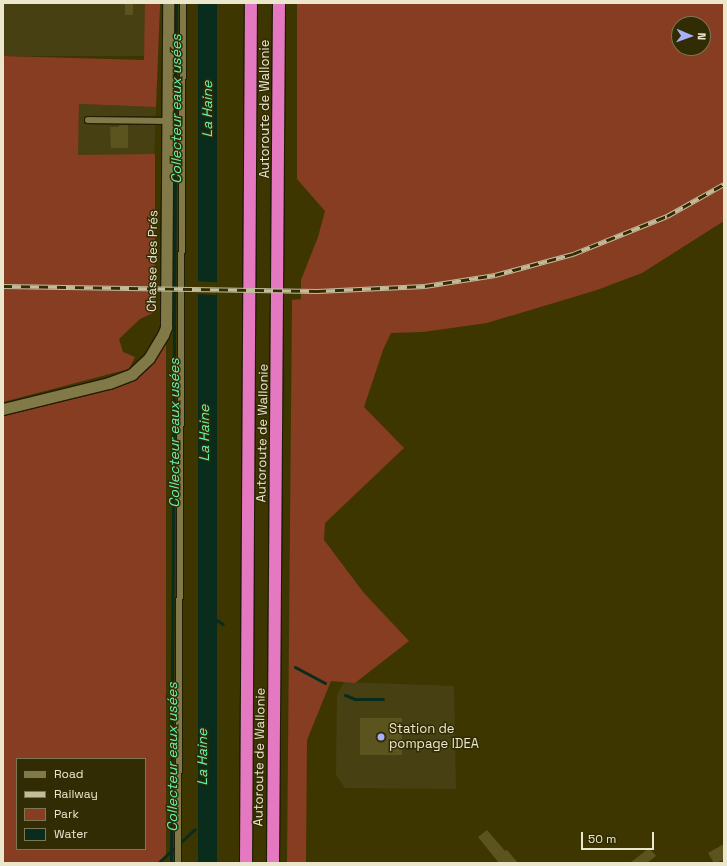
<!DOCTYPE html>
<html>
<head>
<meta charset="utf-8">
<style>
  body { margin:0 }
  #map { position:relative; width:727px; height:866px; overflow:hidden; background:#3e3600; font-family:"Space Grotesk",sans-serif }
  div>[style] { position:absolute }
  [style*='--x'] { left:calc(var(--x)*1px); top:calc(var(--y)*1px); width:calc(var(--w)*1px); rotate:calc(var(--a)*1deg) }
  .built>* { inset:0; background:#474012; transform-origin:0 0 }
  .green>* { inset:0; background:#863d21 }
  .water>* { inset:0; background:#0a2c1d; transform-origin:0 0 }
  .pier>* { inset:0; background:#3e3600; transform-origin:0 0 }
  .stream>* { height:3px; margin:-1.5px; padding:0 1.5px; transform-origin:1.5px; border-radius:1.5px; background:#0a2c1d }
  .building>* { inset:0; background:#5c541e; transform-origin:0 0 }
  .roads { filter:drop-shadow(1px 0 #211d04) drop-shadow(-1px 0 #211d04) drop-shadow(0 1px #211d04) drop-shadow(0 -1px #211d04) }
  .service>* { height:5.5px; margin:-2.75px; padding:0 2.75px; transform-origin:2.75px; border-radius:2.75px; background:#817947 }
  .minor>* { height:11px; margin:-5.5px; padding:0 5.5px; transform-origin:5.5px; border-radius:5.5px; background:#817947 }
  .motorway>* { height:12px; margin:-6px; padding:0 6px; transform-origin:6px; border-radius:6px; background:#e478c1 }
  .rail>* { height:4.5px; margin-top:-2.25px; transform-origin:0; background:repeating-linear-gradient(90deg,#322c04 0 9px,#c1bc9b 0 18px); box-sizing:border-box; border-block:1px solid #c1bc9b }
  .dots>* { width:11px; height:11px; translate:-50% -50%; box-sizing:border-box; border:2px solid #322c04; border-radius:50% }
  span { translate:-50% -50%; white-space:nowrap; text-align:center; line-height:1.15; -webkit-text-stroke:3px #322c04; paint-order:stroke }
  .street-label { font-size:13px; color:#ebe7cd }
  .poi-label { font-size:13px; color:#ebe7cd }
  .left { translate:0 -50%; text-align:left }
  .water-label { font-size:14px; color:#65f1b1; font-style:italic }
  .frame { position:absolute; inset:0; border:4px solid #ebe7cd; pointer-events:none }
  .legend { position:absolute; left:16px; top:758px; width:130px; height:92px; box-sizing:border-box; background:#322c04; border:1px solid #7c7754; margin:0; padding:5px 7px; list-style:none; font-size:12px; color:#ebe7cd }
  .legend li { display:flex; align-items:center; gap:8px; height:20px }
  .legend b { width:20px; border:1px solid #7c7754 }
  .north { position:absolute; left:671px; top:16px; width:40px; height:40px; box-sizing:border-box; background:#322c04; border:1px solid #7c7754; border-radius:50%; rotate:92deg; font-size:11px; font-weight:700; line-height:16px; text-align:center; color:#ebe7cd }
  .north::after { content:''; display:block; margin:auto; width:14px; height:18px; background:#aaaffb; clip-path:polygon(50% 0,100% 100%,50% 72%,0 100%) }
  .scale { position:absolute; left:581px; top:832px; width:73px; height:18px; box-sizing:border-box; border:2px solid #ebe7cd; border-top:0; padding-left:5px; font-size:12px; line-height:14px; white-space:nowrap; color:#ebe7cd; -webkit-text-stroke:3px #322c04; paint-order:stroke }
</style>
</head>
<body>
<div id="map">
  <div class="built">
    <i style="left:3px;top:3px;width:142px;height:53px"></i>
    <i style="left:79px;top:104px;width:77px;height:51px;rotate:2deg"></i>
    <i style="clip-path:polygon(344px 682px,454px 686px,456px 789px,345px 788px,336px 775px,337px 695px)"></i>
  </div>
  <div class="green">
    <i style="clip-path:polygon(145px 3px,160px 3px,160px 6px,156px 107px,79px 104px,78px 155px,155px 154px,155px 312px,140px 319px,119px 339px,123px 352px,135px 357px,129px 369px,3px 402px,3px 56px,144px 60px)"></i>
    <i style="clip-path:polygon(evenodd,297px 3px,724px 3px,724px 221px,642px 273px,597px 290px,487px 323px,423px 332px,391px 333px,383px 350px,364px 407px,404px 448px,325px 523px,324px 540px,364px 593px,409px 641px,355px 683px,331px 681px,307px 740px,306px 863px,287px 863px,292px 300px,301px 299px,301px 280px,318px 237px,325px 211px,297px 179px,297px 3px,679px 24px,703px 24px,703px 48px,679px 48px,679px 24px)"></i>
    <i style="clip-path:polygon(evenodd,166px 327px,166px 856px,158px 863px,3px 863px,3px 409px,132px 374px,166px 327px,17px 759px,145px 759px,145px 849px,17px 849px,17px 759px)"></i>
  </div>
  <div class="water">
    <i style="left:198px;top:3px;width:19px;height:860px"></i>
  </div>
  <div class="pier">
    <i style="left:195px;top:281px;width:22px;height:13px;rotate:3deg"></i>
  </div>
  <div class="stream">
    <i style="--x:210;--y:616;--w:15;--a:32"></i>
    <i style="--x:295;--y:667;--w:34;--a:28"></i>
    <i style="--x:345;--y:695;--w:11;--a:22"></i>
    <i style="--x:355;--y:699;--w:28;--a:0"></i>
    <i style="--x:158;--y:863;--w:50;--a:-42.6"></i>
    <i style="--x:171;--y:863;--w:860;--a:-89.67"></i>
  </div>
  <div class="building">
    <i style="left:125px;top:4px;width:8px;height:11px"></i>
    <i style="clip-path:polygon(119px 125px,128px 125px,128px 148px,111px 148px,110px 127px,119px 127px)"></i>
    <i style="left:360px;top:718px;width:42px;height:37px"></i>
    <i style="clip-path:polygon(487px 830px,505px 851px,507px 850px,518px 863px,499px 863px,478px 837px)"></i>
    <i style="clip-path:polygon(724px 844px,724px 860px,714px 863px,708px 853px)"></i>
    <i style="clip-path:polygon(649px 848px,656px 856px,647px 863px,630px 863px)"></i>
  </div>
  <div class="roads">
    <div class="service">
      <i style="--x:88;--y:120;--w:80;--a:0.7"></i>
      <i style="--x:178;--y:863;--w:860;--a:-89.67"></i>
    </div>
    <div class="minor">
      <i style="--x:3;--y:409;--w:109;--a:-13.8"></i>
      <i style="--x:109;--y:383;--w:25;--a:-21"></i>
      <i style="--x:132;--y:374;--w:23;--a:-43"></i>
      <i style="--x:149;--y:358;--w:27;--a:-59"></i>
      <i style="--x:163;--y:335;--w:9;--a:-69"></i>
      <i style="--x:166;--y:327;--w:324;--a:-89.6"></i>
    </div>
    <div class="motorway">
      <i style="--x:246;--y:863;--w:860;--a:-89.67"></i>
      <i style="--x:273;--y:863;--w:860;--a:-89.6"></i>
    </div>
  </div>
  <div class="rail">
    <i style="--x:3;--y:286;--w:314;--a:0.9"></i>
    <i style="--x:317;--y:291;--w:108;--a:-2.7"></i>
    <i style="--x:425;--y:286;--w:71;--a:-8.9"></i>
    <i style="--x:495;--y:275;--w:81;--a:-15.1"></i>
    <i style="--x:573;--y:254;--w:101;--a:-22"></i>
    <i style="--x:667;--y:216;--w:65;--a:-29.3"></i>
  </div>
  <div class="dots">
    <i style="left:381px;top:737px;background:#aaaffb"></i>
  </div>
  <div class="street-label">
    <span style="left:265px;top:109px;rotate:-90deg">Autoroute de Wallonie</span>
    <span style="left:153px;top:261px;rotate:-89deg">Chasse des Prés</span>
    <span style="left:263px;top:433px;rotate:-89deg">Autoroute de Wallonie</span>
    <span style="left:260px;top:757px;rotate:-89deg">Autoroute de Wallonie</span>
  </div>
  <div class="poi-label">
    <span class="left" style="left:389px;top:737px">Station de<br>pompage IDEA</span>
  </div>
  <div class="water-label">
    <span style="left:176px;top:109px;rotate:-90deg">Collecteur eaux usées</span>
    <span style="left:207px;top:109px;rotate:-90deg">La Haine</span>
    <span style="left:174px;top:433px;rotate:-90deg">Collecteur eaux usées</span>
    <span style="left:204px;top:433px;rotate:-90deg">La Haine</span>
    <span style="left:172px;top:757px;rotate:-90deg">Collecteur eaux usées</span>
    <span style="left:202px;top:757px;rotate:-90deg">La Haine</span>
  </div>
  <div class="frame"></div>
  <ul class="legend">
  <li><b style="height:5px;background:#817947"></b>Road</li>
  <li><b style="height:5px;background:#c1bc9b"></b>Railway</li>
  <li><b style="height:11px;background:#863d21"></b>Park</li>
  <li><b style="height:11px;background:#0a2c1d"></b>Water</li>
  </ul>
  <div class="north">N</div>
  <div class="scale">50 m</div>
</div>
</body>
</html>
